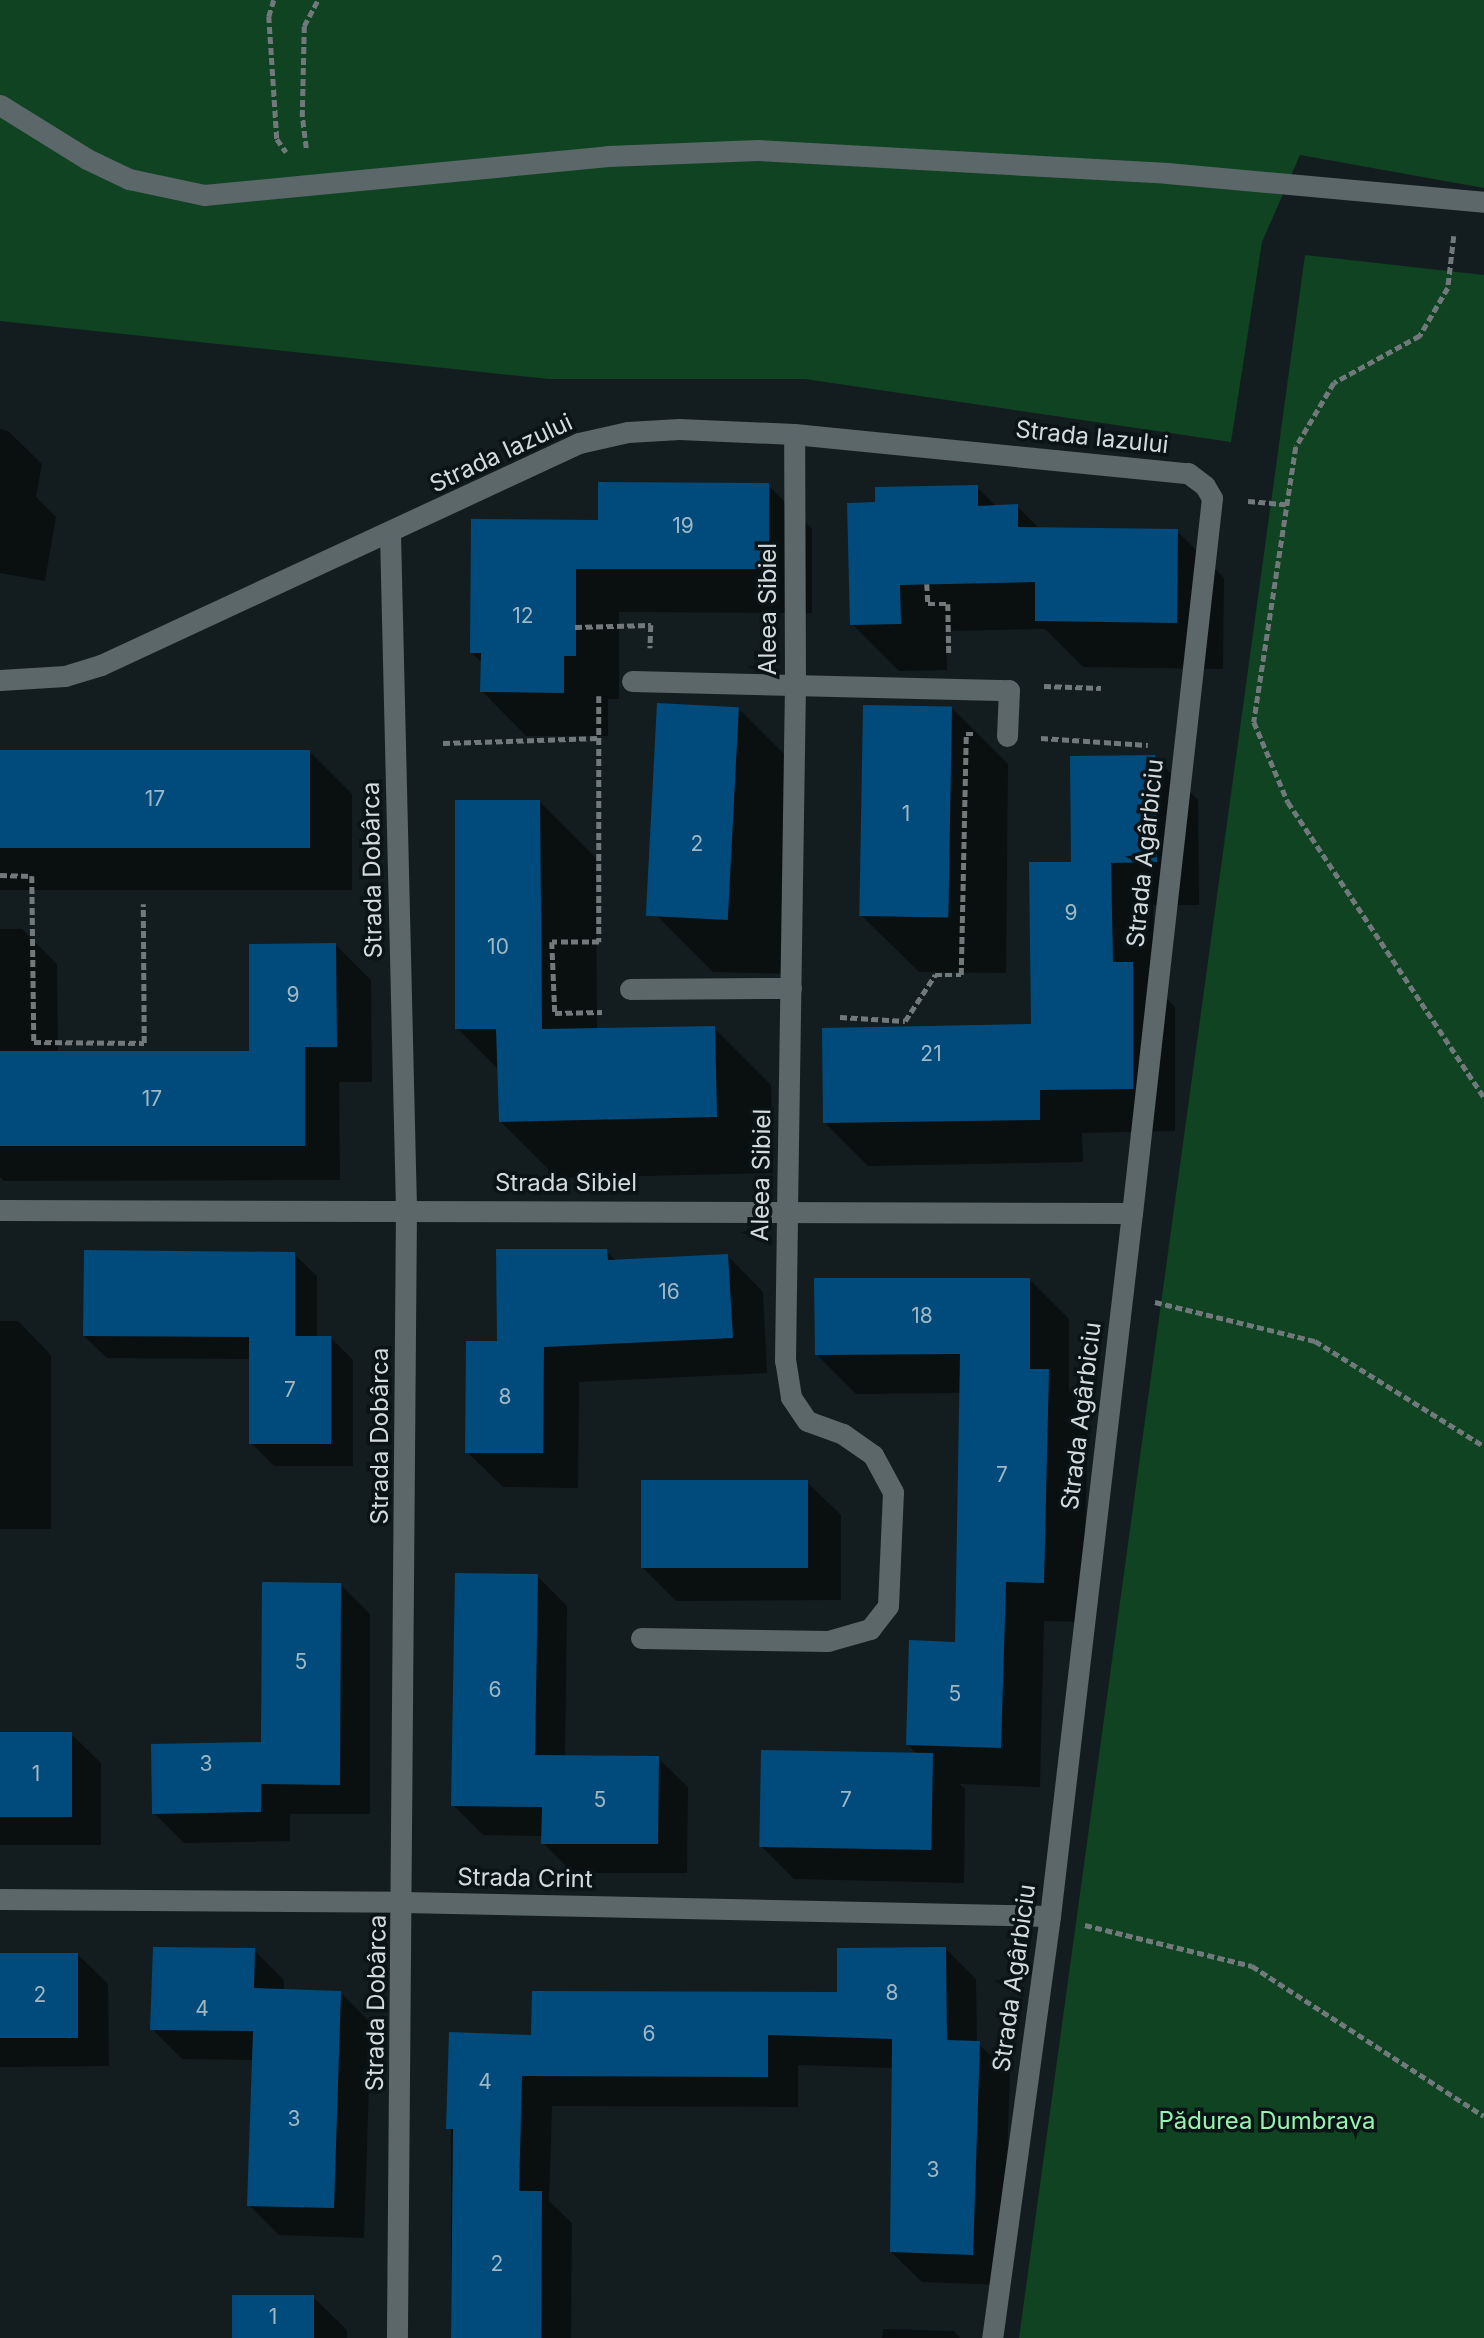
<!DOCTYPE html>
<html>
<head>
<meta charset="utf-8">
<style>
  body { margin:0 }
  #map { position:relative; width:1484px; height:2338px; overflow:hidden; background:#131d1f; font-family:Inter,sans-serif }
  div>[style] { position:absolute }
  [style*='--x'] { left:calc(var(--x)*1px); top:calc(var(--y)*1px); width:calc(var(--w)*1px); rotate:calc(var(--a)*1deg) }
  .green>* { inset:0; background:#0f4322 }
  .shadow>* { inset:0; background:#0007 }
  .building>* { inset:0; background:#004b7b; transform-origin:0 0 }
  .path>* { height:4.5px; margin-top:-2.25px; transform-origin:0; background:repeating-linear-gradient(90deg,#71797b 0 7px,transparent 0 10.5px) }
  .service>* { height:21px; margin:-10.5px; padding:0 10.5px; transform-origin:10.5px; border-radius:10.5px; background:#5c676a }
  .minor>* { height:21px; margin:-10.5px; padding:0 10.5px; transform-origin:10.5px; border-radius:10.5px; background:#5c676a }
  span { translate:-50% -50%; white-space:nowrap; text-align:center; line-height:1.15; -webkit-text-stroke:7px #0a1416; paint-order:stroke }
  .number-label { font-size:21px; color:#a0b7c4 }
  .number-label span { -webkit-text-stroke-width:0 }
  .street-label { font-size:24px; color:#d5dbdd }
  .park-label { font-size:24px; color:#95f5ae }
</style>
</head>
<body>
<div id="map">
  <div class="green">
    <i style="clip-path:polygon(0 0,1484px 0,1484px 188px,1300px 155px,1262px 242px,1231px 442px,805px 379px,549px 379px,0 321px)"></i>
    <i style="clip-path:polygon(1305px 255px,1484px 275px,1484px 2338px,1019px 2338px)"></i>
  </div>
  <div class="shadow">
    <i style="clip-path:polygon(0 429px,8px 431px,42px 464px,36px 497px,56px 517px,45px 581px,0 573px)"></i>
    <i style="clip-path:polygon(768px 485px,812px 529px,812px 613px,619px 612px,619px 699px,608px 699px,608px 736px,526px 736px,482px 691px,482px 663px,471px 652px,600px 522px)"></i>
    <i style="clip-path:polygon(977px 487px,997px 507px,1017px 506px,1040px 529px,1177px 531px,1224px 578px,1223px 669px,1083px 667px,1045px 629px,946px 631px,947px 670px,899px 671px,852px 624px,877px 504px)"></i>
    <i style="clip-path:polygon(951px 707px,1008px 764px,1006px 973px,919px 972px,862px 916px)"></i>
    <i style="clip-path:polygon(738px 708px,795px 765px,794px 974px,713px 972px,656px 915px)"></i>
    <i style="clip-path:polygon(0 751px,310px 752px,352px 794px,352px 890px,0 890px)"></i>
    <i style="clip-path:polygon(1154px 757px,1198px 800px,1199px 905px,1153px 905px,1155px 987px,1175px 1007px,1175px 1131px,1082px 1133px,1083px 1162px,868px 1166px,825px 1123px,1032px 1026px,1073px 864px)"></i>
    <i style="clip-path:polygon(539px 801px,596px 858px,597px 1030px,714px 1028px,771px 1085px,773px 1173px,557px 1178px,500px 1121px,499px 1070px,457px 1028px)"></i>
    <i style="clip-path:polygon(0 929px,22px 929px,57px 964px,58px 1053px,251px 1053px,336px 945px,371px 980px,372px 1082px,339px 1082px,340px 1180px,4px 1181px,0 1177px)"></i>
    <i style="clip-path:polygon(606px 1251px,617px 1261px,728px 1256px,763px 1292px,767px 1373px,579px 1382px,578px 1488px,503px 1487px,467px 1452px,498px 1343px)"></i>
    <i style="clip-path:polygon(294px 1254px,317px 1276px,317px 1337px,330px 1337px,353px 1360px,353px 1466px,274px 1466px,251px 1443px,251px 1359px,107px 1358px,84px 1336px)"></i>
    <i style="clip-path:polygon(1029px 1279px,1069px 1319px,1069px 1391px,1088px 1411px,1083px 1622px,1044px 1621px,1040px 1787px,960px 1784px,965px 1789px,964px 1883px,794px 1879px,761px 1846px,919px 1756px,908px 1745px,956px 1643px,961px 1393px,856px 1394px,816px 1354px)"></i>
    <i style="clip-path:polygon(0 1321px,18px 1321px,51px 1355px,51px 1529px,0 1529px)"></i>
    <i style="clip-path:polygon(807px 1482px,841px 1515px,841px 1600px,676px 1601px,642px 1567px)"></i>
    <i style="clip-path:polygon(537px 1576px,567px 1606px,565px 1757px,658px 1758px,688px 1787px,687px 1873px,573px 1873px,543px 1843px,543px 1836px,483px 1835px,453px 1805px)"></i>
    <i style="clip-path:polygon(340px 1584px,370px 1614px,370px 1814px,290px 1814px,290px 1841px,184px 1843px,154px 1813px,263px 1744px)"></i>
    <i style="clip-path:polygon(0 1734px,71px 1734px,101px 1763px,101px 1845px,0 1845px)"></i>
    <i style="clip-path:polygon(945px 1948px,976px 1979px,977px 2043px,1010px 2073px,1003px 2285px,922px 2282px,891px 2252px,894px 2068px,798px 2065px,798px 2107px,552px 2106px,549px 2201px,572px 2223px,571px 2338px,451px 2338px,451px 2034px,533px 2036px,839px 1994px)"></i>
    <i style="clip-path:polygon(254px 1950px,284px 1980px,284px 1991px,341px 1993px,371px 2023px,364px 2238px,279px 2235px,249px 2205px,254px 2060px,182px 2059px,152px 2029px)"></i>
    <i style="clip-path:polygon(0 1955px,78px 1955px,108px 1984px,109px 2066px,0 2067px)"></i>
    <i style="clip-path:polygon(313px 2297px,347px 2330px,347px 2338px,233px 2338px)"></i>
    <i style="clip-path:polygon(883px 2329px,954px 2331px,960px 2338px,882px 2338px)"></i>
  </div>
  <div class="building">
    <i style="clip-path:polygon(598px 482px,769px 483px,769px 569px,576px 569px,576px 656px,564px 656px,564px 693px,480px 692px,481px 653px,470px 653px,471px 519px,598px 520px)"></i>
    <i style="clip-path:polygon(978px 485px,978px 506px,1018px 504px,1018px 527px,1178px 529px,1177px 623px,1035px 621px,1035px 582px,900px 585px,901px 624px,850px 625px,847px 503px,875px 502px,875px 487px)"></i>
    <i style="left:657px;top:703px;width:82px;height:213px;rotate:3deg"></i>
    <i style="left:863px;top:705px;width:89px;height:211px;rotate:1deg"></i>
    <i style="left:0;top:750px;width:310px;height:98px"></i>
    <i style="clip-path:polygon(1155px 755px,1157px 862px,1111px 863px,1113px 962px,1133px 962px,1133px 1089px,1040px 1090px,1040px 1120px,823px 1123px,822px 1028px,1031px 1024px,1029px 862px,1071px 862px,1070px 756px)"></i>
    <i style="clip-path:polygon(455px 800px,540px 800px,542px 1029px,715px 1026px,717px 1117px,499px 1122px,496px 1029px,455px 1029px)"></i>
    <i style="clip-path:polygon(336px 943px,337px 1047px,305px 1047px,305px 1146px,0 1146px,0 1051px,249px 1051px,249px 944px)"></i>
    <i style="clip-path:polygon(496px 1249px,607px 1249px,608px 1260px,728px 1254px,733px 1338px,544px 1347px,543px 1453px,465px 1453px,466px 1341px,497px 1341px)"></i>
    <i style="clip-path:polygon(84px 1250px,295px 1252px,295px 1336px,331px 1336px,331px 1444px,249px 1444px,249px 1337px,83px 1336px)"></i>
    <i style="clip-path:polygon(814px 1278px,1030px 1278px,1030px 1369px,1049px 1369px,1044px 1583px,1006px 1582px,1001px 1748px,906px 1745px,909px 1640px,955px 1642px,960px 1354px,815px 1355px)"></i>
    <i style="left:641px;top:1480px;width:167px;height:88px"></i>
    <i style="clip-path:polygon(455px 1573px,538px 1574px,535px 1755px,659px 1756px,658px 1844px,541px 1844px,542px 1807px,451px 1806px)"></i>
    <i style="clip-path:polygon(262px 1582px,341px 1583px,340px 1785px,261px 1784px,261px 1812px,152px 1814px,151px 1744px,261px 1742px)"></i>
    <i style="left:0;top:1732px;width:72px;height:85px"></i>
    <i style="left:761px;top:1750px;width:172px;height:97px;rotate:1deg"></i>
    <i style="clip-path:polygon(153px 1947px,255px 1948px,254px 1988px,341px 1991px,334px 2208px,247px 2206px,253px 2031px,150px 2030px)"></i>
    <i style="clip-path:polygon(946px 1947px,947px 2040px,980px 2041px,973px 2255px,890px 2252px,892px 2039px,768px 2035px,768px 2077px,522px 2076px,519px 2191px,542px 2191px,541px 2338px,451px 2338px,453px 2129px,446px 2129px,449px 2032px,531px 2035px,532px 1991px,837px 1992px,837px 1948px)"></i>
    <i style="left:0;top:1953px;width:78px;height:85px"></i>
    <i style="left:232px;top:2295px;width:82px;height:43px"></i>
  </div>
  <div class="path">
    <i style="--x:274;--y:0;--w:17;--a:107"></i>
    <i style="--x:269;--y:16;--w:123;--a:86.3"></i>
    <i style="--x:277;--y:139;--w:16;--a:55"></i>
    <i style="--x:306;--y:148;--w:31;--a:-97"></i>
    <i style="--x:302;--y:117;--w:91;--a:-88.7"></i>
    <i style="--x:304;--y:26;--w:30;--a:-62"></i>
    <i style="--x:1454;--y:236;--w:52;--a:96.6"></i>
    <i style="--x:1448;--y:288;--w:56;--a:120.3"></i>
    <i style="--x:1420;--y:336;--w:98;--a:151.3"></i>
    <i style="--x:1334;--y:383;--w:74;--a:120.7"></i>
    <i style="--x:1296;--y:447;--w:278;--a:98.7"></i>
    <i style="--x:1254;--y:722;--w:87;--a:67"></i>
    <i style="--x:1288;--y:802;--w:354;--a:56.4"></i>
    <i style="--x:1248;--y:501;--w:38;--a:5"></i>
    <i style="--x:927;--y:584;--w:20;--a:87"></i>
    <i style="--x:928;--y:604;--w:20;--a:0"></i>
    <i style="--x:948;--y:604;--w:50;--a:88.9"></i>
    <i style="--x:575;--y:627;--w:76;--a:-1.5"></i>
    <i style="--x:651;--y:625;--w:23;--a:92"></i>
    <i style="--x:1044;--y:686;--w:57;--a:2"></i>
    <i style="--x:599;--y:696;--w:246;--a:90"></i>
    <i style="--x:599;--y:942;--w:47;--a:180"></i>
    <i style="--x:552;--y:942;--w:71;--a:87.6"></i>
    <i style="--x:555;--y:1013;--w:47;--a:-1.2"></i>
    <i style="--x:1041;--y:738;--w:107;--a:3.7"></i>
    <i style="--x:443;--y:743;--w:156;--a:-1.8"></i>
    <i style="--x:0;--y:875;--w:32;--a:2"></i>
    <i style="--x:32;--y:876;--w:166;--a:89.3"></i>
    <i style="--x:34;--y:1042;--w:110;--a:0.5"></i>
    <i style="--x:144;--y:1043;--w:139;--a:-90.4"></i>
    <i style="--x:840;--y:1017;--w:65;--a:3.5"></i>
    <i style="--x:905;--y:1021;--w:55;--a:-56.9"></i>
    <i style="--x:935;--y:975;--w:26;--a:0"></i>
    <i style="--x:961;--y:975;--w:241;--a:-88.8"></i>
    <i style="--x:966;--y:734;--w:7;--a:0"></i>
    <i style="--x:1155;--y:1302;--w:165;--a:13.7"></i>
    <i style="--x:1315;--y:1341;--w:199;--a:31.9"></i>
    <i style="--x:1085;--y:1925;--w:172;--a:13.8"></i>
    <i style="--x:1252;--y:1966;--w:276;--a:32.9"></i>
  </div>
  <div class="service">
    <i style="--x:632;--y:681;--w:377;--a:1.4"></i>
    <i style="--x:1009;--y:690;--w:46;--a:92.5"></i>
    <i style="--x:630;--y:989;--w:161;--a:-0.4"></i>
    <i style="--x:641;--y:1638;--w:187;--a:0.9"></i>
    <i style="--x:828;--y:1641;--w:44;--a:-15.9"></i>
    <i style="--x:870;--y:1629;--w:29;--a:-52"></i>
    <i style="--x:888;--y:1606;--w:114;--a:-87.5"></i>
    <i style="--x:893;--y:1492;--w:42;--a:-118.4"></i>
    <i style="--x:873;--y:1455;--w:37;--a:-145"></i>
    <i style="--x:843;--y:1434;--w:38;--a:-160"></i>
    <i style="--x:807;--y:1421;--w:29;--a:-124"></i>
    <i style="--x:791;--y:1397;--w:36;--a:-99"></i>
    <i style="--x:785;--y:1361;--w:150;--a:-89.2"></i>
  </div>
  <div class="minor">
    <i style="--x:0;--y:105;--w:102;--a:31.8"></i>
    <i style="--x:87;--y:159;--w:47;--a:25.5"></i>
    <i style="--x:129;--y:179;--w:77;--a:12"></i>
    <i style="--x:204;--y:195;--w:406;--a:-5.5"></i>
    <i style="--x:608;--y:156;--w:150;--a:-2.3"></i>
    <i style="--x:758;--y:150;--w:410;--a:3.2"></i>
    <i style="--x:1167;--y:173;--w:318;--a:5.2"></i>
    <i style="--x:390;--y:534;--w:674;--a:88.64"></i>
    <i style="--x:406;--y:1208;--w:1130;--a:90.46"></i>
    <i style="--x:0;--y:680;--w:65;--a:-3.5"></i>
    <i style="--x:65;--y:676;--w:38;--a:-17"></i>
    <i style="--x:101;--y:665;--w:527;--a:-24.91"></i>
    <i style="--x:579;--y:443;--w:50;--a:-12.7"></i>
    <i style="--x:628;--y:432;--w:51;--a:-3.4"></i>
    <i style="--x:679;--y:429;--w:115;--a:2.5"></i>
    <i style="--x:794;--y:434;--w:396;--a:5.7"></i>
    <i style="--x:1188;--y:473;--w:21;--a:37"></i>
    <i style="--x:1205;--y:486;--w:14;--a:60"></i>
    <i style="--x:1212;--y:498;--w:719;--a:96.38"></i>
    <i style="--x:1132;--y:1213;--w:708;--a:96.65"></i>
    <i style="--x:1050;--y:1916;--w:426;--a:97.8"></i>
    <i style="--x:0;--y:1210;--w:1132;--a:0.15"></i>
    <i style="--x:787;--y:1211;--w:529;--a:-89.13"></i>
    <i style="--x:795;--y:682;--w:248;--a:-90.2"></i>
    <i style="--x:0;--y:1899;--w:404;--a:0.4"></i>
    <i style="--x:404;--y:1902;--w:646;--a:1.24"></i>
  </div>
  <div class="number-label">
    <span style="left:683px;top:526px">19</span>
    <span style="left:523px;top:616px">12</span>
    <span style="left:155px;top:799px">17</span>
    <span style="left:906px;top:814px">1</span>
    <span style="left:697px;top:844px">2</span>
    <span style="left:1071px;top:913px">9</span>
    <span style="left:498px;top:947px">10</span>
    <span style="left:293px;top:995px">9</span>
    <span style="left:931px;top:1054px">21</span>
    <span style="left:152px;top:1099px">17</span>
    <span style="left:669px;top:1292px">16</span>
    <span style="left:922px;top:1316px">18</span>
    <span style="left:290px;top:1390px">7</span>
    <span style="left:505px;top:1397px">8</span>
    <span style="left:1002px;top:1475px">7</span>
    <span style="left:301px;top:1662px">5</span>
    <span style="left:495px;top:1690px">6</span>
    <span style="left:955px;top:1694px">5</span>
    <span style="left:206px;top:1764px">3</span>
    <span style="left:36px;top:1774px">1</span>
    <span style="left:600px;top:1800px">5</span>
    <span style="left:846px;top:1800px">7</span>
    <span style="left:892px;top:1993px">8</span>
    <span style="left:40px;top:1995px">2</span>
    <span style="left:202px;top:2009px">4</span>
    <span style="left:649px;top:2034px">6</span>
    <span style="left:485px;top:2082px">4</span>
    <span style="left:294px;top:2119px">3</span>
    <span style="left:933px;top:2170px">3</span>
    <span style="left:497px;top:2264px">2</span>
    <span style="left:273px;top:2317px">1</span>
  </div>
  <div class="street-label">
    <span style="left:1092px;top:437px;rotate:6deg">Strada Iazului</span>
    <span style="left:501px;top:453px;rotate:-25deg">Strada Iazului</span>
    <span style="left:768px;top:609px;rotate:-90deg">Aleea Sibiel</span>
    <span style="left:1145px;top:853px;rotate:-84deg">Strada Agârbiciu</span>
    <span style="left:372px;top:870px;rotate:-91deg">Strada Dobârca</span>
    <span style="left:761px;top:1175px;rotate:-89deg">Aleea Sibiel</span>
    <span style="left:566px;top:1183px">Strada Sibiel</span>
    <span style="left:1081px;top:1416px;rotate:-83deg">Strada Agârbiciu</span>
    <span style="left:380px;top:1436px;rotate:-90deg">Strada Dobârca</span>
    <span style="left:525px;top:1878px;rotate:1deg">Strada Crint</span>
    <span style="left:1014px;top:1978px;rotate:-82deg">Strada Agârbiciu</span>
    <span style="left:376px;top:2003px;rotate:-89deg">Strada Dobârca</span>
  </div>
  <div class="park-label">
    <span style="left:1267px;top:2121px">Pădurea Dumbrava</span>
  </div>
</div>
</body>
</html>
